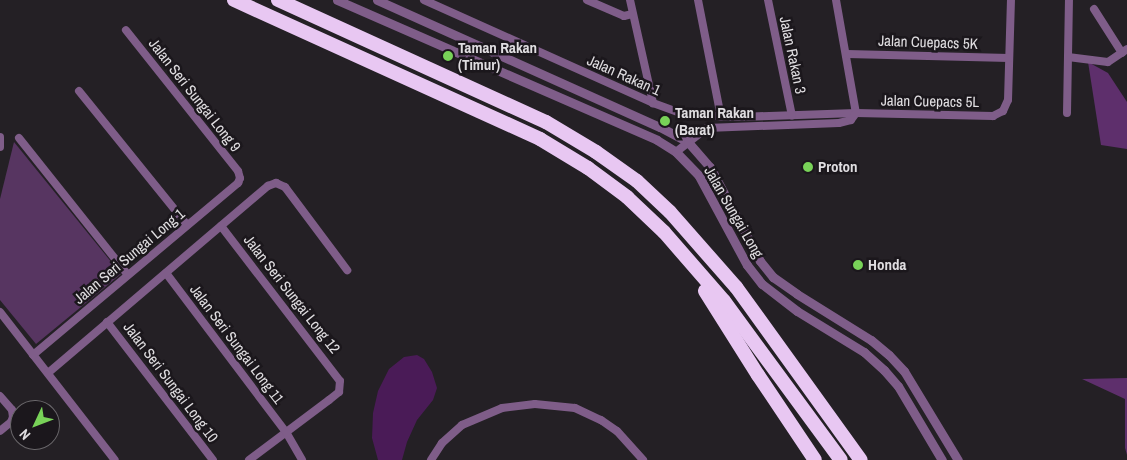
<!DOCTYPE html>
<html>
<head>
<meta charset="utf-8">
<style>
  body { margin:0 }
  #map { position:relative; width:1127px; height:460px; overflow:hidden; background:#242025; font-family:"Archivo Narrow",sans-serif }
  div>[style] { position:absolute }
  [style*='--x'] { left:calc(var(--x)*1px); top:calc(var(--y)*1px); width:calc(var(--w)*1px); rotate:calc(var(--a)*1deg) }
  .green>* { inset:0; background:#573561 }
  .forest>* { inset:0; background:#5e2f6c }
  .water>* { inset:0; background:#4a1b57 }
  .minor>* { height:8px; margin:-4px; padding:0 4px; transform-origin:4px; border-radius:4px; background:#7f5d89 }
  .tertiary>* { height:9px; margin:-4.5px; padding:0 4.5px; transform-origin:4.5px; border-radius:4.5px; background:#7f5d89 }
  .motorway>* { height:14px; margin:-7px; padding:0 7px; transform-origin:7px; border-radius:7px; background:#e8c7f2 }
  .dots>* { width:14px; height:14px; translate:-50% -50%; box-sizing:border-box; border:2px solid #1b171c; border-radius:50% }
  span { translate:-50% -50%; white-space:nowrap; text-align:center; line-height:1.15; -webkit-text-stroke:5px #1b171c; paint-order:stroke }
  .street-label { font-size:15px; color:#e0dee1 }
  .poi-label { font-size:15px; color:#e0dee1; font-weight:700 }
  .left { translate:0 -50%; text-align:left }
  .north { position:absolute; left:10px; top:400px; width:50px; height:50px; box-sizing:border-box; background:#1b171c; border:1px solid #6a676b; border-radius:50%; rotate:227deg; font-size:14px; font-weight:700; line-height:20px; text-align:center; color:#e0dee1 }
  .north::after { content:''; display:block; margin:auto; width:18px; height:22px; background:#78d258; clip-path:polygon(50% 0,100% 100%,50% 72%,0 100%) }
</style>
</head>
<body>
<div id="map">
  <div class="green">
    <i style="clip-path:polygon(14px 142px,121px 274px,36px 344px,0 300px,0 199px)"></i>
  </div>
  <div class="forest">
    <i style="clip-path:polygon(1088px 62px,1108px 73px,1127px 102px,1127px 149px,1101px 145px)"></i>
    <i style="clip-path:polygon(1127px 378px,1127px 455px,1125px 448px,1125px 399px,1082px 379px)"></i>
  </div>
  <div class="water">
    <i style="clip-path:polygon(417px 355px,424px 359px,432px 372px,437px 388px,433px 400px,417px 420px,407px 442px,402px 460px,378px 460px,372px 438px,373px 413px,378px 391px,389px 369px,404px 357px)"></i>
  </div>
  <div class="minor">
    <i style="--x:424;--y:0;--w:251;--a:24.2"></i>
    <i style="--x:653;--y:103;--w:35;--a:20"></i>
    <i style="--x:686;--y:115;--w:53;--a:2.2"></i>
    <i style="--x:739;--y:117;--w:117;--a:-2"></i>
    <i style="--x:856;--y:113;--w:137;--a:1.3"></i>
    <i style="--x:993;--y:116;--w:11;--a:-27"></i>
    <i style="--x:1003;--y:111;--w:12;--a:-66"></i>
    <i style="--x:1008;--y:100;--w:100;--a:-88.3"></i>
    <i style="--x:587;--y:0;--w:40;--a:23.4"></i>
    <i style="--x:624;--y:16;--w:8;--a:-14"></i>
    <i style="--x:630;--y:0;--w:106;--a:77.4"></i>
    <i style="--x:698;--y:0;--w:119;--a:78.9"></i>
    <i style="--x:768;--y:0;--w:118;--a:78.3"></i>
    <i style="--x:836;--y:0;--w:115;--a:80"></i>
    <i style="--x:1094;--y:9;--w:52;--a:57.5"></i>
    <i style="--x:847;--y:54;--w:162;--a:1.4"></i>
    <i style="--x:1068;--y:57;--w:40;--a:7.1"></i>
    <i style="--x:1108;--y:62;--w:23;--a:-34"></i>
    <i style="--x:79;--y:91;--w:172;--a:51.1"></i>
    <i style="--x:1067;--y:113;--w:113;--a:-89"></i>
    <i style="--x:0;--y:137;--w:10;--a:90"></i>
    <i style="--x:19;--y:138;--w:175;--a:51.5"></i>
    <i style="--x:676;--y:152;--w:39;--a:-38"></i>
    <i style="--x:707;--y:128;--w:132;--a:-2.2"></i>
    <i style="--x:839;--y:123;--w:12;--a:-14"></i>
    <i style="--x:851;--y:120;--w:9;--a:-54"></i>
    <i style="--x:221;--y:226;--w:195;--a:52.5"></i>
    <i style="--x:340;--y:381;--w:11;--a:95"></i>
    <i style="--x:339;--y:392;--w:13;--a:141"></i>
    <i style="--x:329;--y:400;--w:100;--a:143.1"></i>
    <i style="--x:166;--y:273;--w:199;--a:53"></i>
    <i style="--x:286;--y:432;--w:32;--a:60"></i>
    <i style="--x:0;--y:312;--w:187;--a:52.2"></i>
    <i style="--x:107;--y:322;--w:174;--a:52.5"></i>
    <i style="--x:33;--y:355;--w:268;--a:-40"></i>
    <i style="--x:238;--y:183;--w:5;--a:-68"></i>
    <i style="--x:240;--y:178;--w:7;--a:-106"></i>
    <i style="--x:238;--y:171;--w:180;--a:-128.5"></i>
    <i style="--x:48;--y:373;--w:289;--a:-40.4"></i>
    <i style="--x:268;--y:186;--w:9;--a:-21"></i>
    <i style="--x:276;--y:183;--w:10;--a:24"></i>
    <i style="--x:285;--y:187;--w:104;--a:53.2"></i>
    <i style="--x:0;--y:396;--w:18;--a:49"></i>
    <i style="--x:12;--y:410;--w:7;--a:82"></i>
    <i style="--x:13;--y:417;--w:5;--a:112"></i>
    <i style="--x:11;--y:422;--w:14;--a:141"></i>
    <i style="--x:431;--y:460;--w:20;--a:-57"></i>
    <i style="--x:442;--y:443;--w:27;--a:-42"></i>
    <i style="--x:462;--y:425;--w:43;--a:-23"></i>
    <i style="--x:502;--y:408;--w:33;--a:-7"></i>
    <i style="--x:535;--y:404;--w:40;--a:5.7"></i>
    <i style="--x:575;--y:408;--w:29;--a:25"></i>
    <i style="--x:601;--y:420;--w:19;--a:35"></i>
    <i style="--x:617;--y:431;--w:39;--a:48"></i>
  </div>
  <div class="tertiary">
    <i style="--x:337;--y:0;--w:349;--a:23.6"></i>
    <i style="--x:657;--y:140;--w:22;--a:32"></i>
    <i style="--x:676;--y:152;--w:33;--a:46"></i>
    <i style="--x:699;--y:176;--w:101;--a:61.7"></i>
    <i style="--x:747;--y:265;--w:24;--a:52"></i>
    <i style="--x:762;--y:284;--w:44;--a:37.6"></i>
    <i style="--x:797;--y:311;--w:79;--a:31.5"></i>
    <i style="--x:864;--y:352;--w:27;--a:42"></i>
    <i style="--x:884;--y:370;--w:21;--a:49"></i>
    <i style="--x:898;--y:386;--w:86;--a:59.3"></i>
    <i style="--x:377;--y:0;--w:310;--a:24.2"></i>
    <i style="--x:660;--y:127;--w:32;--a:28"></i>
    <i style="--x:688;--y:142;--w:33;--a:49"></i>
    <i style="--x:710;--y:167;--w:106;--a:62"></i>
    <i style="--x:760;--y:261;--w:21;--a:51"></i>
    <i style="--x:773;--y:277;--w:29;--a:35"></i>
    <i style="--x:797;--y:294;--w:87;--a:31.9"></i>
    <i style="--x:871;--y:340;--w:23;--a:40"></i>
    <i style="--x:889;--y:355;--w:22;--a:47"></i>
    <i style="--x:904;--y:371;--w:104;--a:58.8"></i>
  </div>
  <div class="motorway">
    <i style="--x:234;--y:0;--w:336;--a:24.4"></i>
    <i style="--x:540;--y:139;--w:56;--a:31.1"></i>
    <i style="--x:588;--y:168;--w:49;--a:36.6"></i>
    <i style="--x:627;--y:197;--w:51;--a:43.4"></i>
    <i style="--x:664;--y:232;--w:91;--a:49"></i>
    <i style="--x:724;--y:301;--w:197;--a:53.7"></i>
    <i style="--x:278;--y:0;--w:294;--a:24.5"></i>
    <i style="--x:546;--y:122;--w:58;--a:31"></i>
    <i style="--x:596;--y:152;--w:50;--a:35.3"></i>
    <i style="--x:637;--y:181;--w:45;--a:43.2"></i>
    <i style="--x:670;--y:212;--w:100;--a:48.7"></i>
    <i style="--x:736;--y:287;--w:213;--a:54.2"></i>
    <i style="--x:705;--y:291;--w:99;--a:57.8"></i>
    <i style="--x:758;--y:375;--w:102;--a:56.2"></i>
  </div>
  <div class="dots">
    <i style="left:448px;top:56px;background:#78d258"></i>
    <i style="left:665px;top:121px;background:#78d258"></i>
    <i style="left:808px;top:167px;background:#78d258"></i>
    <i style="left:858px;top:265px;background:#78d258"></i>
  </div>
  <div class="street-label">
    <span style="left:928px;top:42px;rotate:2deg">Jalan Cuepacs 5K</span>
    <span style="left:793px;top:55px;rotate:78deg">Jalan Rakan 3</span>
    <span style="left:624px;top:75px;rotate:24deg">Jalan Rakan 1</span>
    <span style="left:195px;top:95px;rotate:52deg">Jalan Seri Sungai Long 9</span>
    <span style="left:930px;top:101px;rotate:1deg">Jalan Cuepacs 5L</span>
    <span style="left:734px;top:212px;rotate:60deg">Jalan Sungai Long</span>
    <span style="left:129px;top:256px;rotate:-40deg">Jalan Seri Sungai Long 1</span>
    <span style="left:292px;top:294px;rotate:52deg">Jalan Seri Sungai Long 12</span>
    <span style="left:237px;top:344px;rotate:53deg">Jalan Seri Sungai Long 11</span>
    <span style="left:171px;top:382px;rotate:53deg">Jalan Seri Sungai Long 10</span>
  </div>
  <div class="poi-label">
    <span class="left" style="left:458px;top:56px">Taman Rakan<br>(Timur)</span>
    <span class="left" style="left:675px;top:121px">Taman Rakan<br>(Barat)</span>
    <span class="left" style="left:818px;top:167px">Proton</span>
    <span class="left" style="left:868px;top:265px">Honda</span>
  </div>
  <div class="north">N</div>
</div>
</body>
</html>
